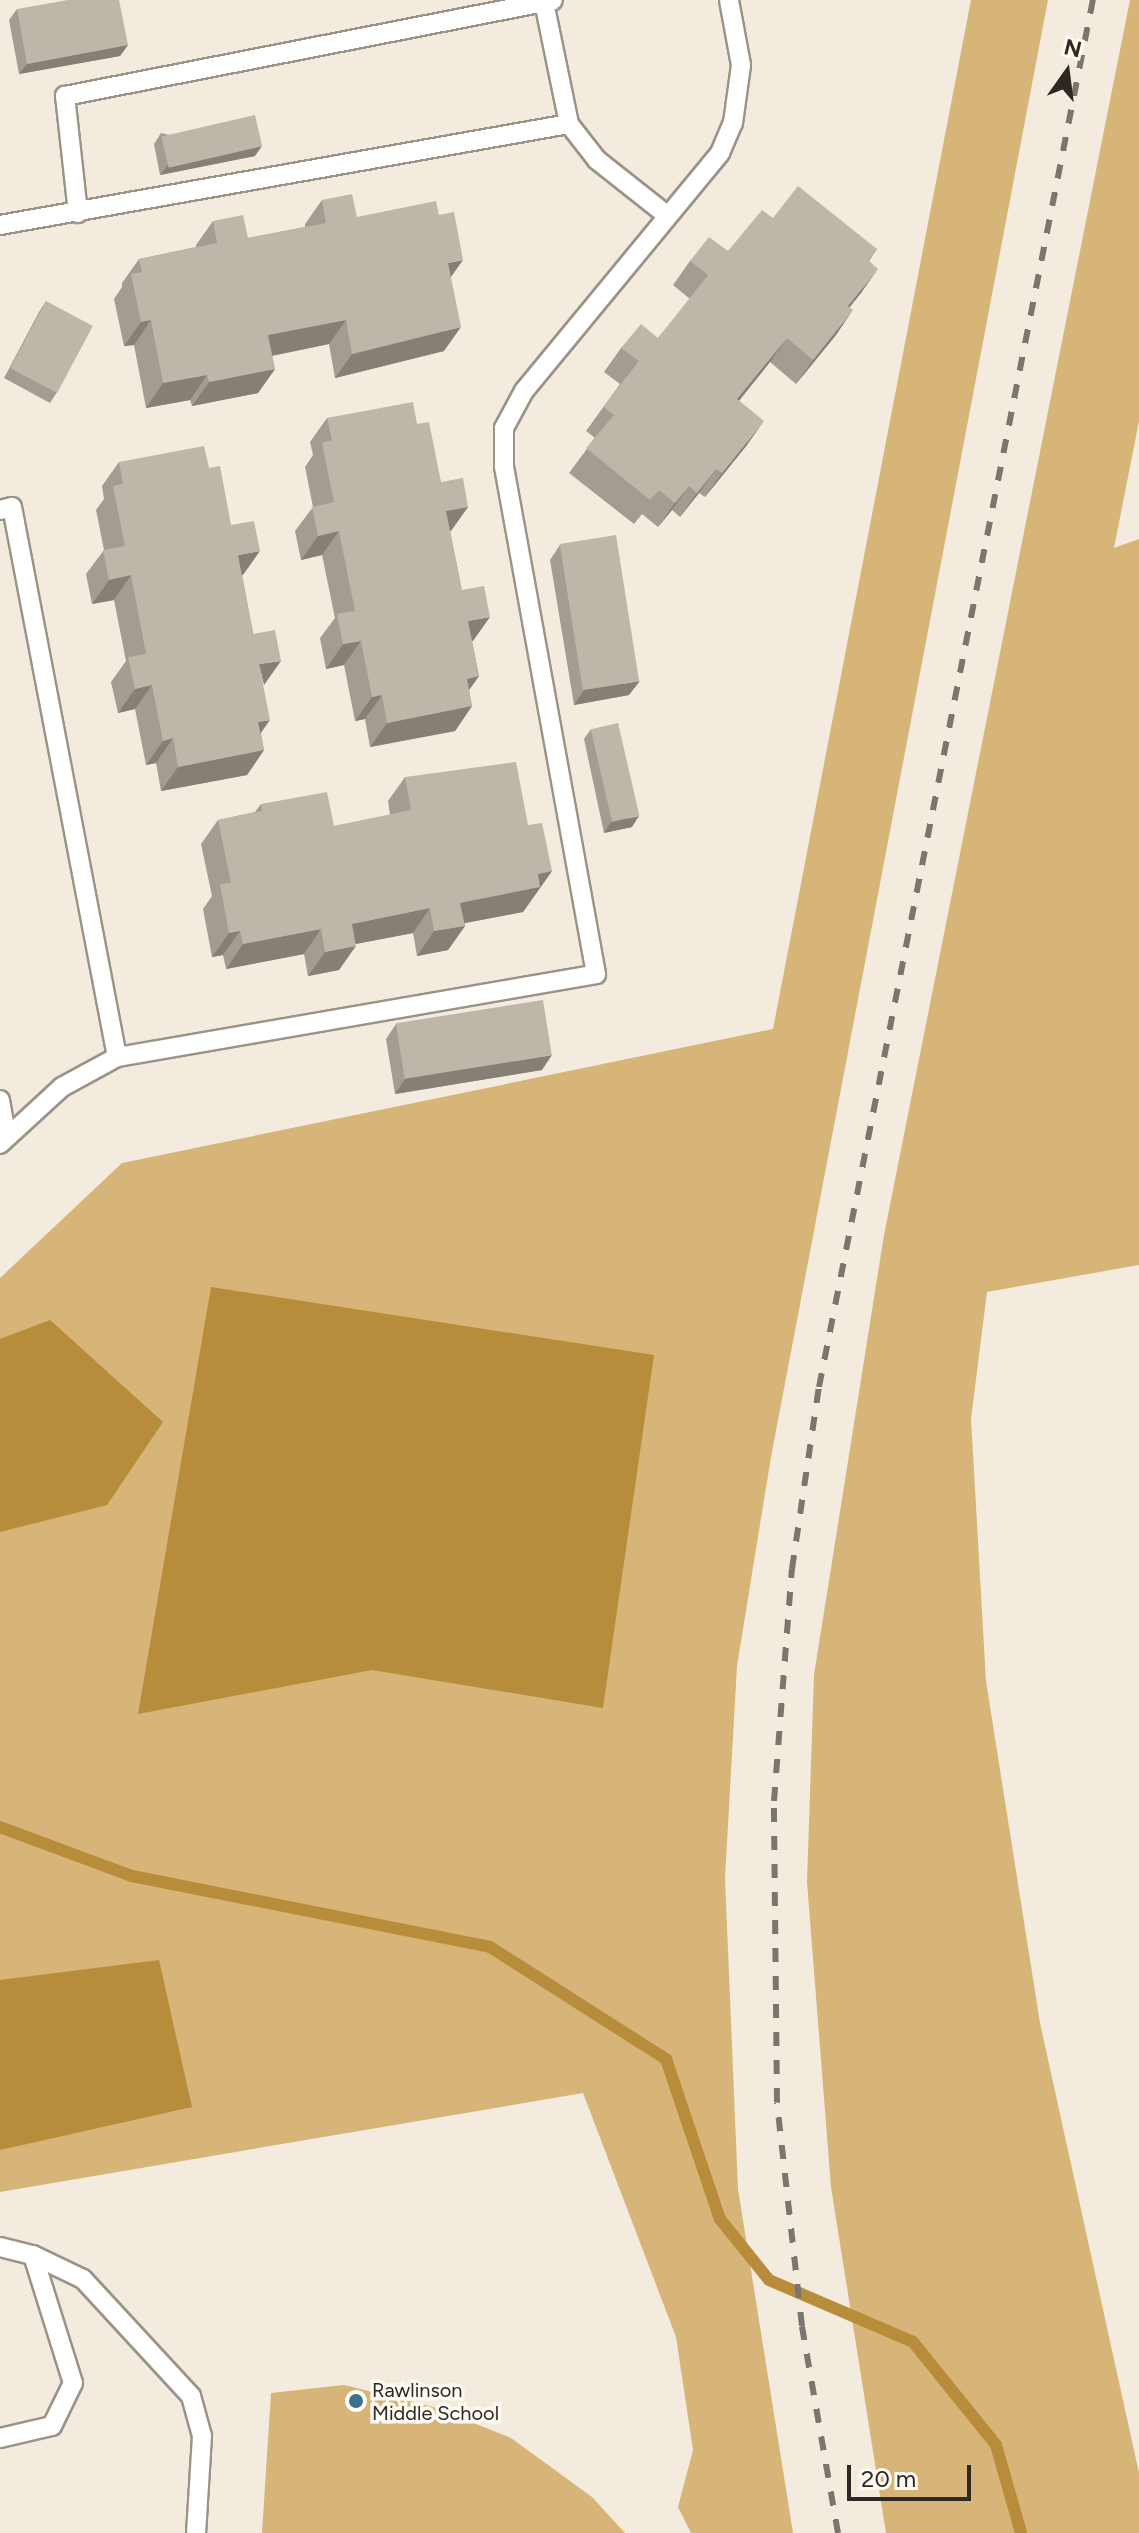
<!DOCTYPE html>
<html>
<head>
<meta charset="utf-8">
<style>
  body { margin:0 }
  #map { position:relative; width:1139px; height:2533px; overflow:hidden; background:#f3ecde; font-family:Figtree,sans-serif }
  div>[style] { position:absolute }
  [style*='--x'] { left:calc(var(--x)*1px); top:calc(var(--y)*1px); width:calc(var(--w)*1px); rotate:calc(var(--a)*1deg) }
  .green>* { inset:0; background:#d7b477 }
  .water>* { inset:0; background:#b78c3a }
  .stream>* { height:12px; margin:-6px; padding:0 6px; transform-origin:6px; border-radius:6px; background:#b78c3a }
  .roads { filter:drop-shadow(2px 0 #9b9387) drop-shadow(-2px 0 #9b9387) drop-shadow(0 2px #9b9387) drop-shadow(0 -2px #9b9387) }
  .service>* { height:18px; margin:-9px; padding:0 9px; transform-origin:9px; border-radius:9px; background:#fff }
  .rail>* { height:6px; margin-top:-3px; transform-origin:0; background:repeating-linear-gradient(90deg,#7a756d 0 14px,transparent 0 28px) }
  .wall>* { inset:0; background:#a39d91 }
  .shaded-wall>* { inset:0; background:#857f76 }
  .building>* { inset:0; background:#beb6a9; transform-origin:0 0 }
  .dots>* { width:22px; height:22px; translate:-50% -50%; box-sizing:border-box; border:4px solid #fef9f1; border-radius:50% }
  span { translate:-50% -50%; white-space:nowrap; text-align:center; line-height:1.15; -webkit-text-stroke:7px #fef9f1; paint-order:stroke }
  .poi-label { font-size:20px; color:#2c2924 }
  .left { translate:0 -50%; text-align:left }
  .north { position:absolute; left:1027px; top:32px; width:80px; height:80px; -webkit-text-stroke:6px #fef9f1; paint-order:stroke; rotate:14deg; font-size:22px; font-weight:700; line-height:32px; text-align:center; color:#2c2924 }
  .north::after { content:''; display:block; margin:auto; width:28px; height:36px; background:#2c2924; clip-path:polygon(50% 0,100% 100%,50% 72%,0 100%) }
  .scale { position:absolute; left:847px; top:2465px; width:124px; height:36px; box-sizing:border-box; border:4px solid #2c2924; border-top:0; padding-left:10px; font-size:24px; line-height:28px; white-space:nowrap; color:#2c2924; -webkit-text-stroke:6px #fef9f1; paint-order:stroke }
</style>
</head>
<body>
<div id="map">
  <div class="green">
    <i style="clip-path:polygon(971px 0,1048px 0,771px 1457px,737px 1666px,725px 1878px,738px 2189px,793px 2533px,691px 2533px,678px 2507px,693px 2450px,676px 2337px,583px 2093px,0 2192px,0 1278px,122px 1163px,773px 1029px)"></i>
    <i style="clip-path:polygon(1130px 0,1139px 0,1139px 421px,1114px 548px,1139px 539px,1139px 1265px,987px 1292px,971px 1419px,986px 1681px,1040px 2023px,1139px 2473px,1139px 2533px,886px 2533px,831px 2187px,807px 1882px,814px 1675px,884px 1235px)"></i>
    <i style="clip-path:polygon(344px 2385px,433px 2407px,511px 2438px,592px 2497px,625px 2533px,262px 2533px,271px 2393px)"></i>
  </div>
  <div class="water">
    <i style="clip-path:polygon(211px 1287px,654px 1355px,603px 1708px,372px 1670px,138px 1714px)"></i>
    <i style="clip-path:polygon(50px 1320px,163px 1422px,107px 1505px,0 1532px,0 1339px)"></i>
    <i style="clip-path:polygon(159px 1960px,192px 2107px,0 2150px,0 1980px)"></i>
  </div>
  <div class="stream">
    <i style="--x:0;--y:1827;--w:141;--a:20.4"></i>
    <i style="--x:132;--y:1876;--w:365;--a:11.2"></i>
    <i style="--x:490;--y:1947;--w:209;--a:32.5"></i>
    <i style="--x:666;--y:2059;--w:169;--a:71.4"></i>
    <i style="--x:720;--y:2219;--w:78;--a:51.2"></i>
    <i style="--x:769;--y:2280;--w:157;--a:23.3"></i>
    <i style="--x:913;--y:2342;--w:132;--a:51.1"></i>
    <i style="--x:996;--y:2445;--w:91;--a:74.1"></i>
  </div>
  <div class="roads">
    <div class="service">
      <i style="--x:544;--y:2;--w:125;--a:78.4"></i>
      <i style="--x:569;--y:124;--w:46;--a:52.1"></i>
      <i style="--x:597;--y:160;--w:90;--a:38.3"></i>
      <i style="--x:78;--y:213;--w:118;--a:-96.3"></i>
      <i style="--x:65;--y:96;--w:497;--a:-11.1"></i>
      <i style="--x:0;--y:225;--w:578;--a:-10.07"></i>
      <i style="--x:0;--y:510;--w:12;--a:-14"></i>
      <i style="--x:12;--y:507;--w:560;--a:79.19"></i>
      <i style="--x:0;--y:1100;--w:35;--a:80"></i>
      <i style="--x:0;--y:1144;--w:84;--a:-42.6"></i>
      <i style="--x:62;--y:1087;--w:63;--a:-28.6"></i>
      <i style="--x:117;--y:1057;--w:486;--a:-9.8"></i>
      <i style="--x:596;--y:974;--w:515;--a:-100.28"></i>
      <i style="--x:504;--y:467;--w:39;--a:-90"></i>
      <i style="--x:504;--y:428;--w:42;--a:-61.6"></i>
      <i style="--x:524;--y:391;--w:308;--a:-50.5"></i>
      <i style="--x:720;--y:153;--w:33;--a:-67"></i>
      <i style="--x:733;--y:123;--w:59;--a:-82.1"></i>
      <i style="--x:741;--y:65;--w:66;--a:-100.5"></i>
      <i style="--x:0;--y:2247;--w:34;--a:14"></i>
      <i style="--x:33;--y:2255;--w:55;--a:25.6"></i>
      <i style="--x:83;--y:2279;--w:159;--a:47.3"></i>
      <i style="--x:191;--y:2396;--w:41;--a:74.6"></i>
      <i style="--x:202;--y:2436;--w:97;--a:93.5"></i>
      <i style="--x:0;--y:2438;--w:53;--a:-13"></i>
      <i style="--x:52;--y:2426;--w:48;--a:-64"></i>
      <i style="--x:73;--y:2383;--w:134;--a:-107.4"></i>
    </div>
  </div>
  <div class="rail">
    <i style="--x:838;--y:2533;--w:210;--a:-99.9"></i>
    <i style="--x:802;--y:2326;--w:225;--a:-96.4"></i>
    <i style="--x:777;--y:2102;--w:301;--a:-90.6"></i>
    <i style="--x:774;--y:1801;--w:233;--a:-85.6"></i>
    <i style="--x:792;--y:1569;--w:184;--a:-81.6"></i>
    <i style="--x:819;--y:1387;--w:1414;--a:-78.83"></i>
  </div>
  <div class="wall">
    <i style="clip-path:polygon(17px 9px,128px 45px,120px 56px,19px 74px,9px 20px)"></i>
    <i style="clip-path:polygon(161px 133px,255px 156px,160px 175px,154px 144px)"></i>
    <i style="clip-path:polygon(322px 200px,357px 217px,451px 277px,444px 351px,335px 378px,329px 344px,272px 356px,275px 369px,258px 393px,192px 406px,190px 400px,146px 408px,134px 345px,124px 346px,114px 299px,122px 287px,122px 283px,139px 259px,196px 247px,196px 245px,213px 221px,248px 238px,305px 227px,305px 224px)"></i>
    <i style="clip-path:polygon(773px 218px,877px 249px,869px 261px,861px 293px,850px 307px,836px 335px,796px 384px,770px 362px,739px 401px,747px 445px,705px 497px,699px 493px,680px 517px,672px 510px,658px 527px,642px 514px,634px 524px,569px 473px,595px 438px,586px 431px,620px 384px,604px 372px,621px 348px,658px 338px,690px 299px,673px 285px,690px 261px,728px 251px)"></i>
    <i style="clip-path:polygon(46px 301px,57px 392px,50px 403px,4px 378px,39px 312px)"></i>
    <i style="clip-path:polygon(327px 418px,417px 424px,441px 482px,468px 507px,450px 531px,479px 676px,469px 690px,472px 706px,455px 731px,370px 747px,365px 719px,355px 721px,344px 665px,326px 669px,320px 638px,335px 618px,322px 555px,301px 560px,295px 531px,313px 507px,305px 467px,313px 455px,310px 442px)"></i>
    <i style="clip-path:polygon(119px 462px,209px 468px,231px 525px,243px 575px,242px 575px,263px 685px,261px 734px,264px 750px,247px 775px,161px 791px,156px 763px,146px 765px,135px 709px,118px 713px,111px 682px,126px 661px,114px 600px,92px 604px,86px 574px,104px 550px,96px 510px,104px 499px,102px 486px)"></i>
    <i style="clip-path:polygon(560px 545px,629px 695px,574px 705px,550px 560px)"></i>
    <i style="clip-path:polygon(591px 729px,632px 827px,604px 833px,584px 739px)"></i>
    <i style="clip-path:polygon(405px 777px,528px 825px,552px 871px,523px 912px,465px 923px,465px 926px,448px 950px,417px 956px,413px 933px,355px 944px,339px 970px,308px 976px,304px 954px,226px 969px,223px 955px,212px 957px,203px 909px,212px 896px,201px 844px,218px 820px,255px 812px,261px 804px,334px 826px,390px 815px,388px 801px)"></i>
    <i style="clip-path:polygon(396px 1024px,542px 1070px,395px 1094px,386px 1039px)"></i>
  </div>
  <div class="shaded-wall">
    <i style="clip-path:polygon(128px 45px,120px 56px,19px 74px,27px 64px)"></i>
    <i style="clip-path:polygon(262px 146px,255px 156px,160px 175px,168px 165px)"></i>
    <i style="clip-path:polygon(463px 260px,446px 284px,448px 263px)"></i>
    <i style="clip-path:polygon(878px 269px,861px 293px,831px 330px,848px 306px)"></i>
    <i style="clip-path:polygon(853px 310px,836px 335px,796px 384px,813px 360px)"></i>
    <i style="clip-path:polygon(151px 320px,134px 345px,124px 346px,141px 322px)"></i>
    <i style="clip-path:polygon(346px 320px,329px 344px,251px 360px,268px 335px)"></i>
    <i style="clip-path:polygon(461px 327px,444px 351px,335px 378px,352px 354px)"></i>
    <i style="clip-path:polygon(787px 338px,770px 362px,720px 424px,737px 399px)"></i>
    <i style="clip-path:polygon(275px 369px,258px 393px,192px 406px,209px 382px)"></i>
    <i style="clip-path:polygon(207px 375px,190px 400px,146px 408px,163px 383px)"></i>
    <i style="clip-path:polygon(764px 421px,747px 445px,705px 497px,722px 473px)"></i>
    <i style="clip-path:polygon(716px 469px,699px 493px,680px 517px,697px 493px)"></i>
    <i style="clip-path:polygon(689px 486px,672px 510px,658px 527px,675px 503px)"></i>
    <i style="clip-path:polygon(468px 507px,451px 531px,429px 535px,446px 511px)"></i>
    <i style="clip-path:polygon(339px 531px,322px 555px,301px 560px,318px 536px)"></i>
    <i style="clip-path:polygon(260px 551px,243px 575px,221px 579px,238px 555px)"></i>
    <i style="clip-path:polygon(131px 575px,114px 600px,92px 604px,109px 580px)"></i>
    <i style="clip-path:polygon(490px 617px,473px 641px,451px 645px,468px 621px)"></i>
    <i style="clip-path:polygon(361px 641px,344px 665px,326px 669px,343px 644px)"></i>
    <i style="clip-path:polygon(281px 661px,264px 685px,259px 664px)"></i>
    <i style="clip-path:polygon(479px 676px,462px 700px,467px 679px)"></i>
    <i style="clip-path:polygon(640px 681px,629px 695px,574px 705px,584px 690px)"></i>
    <i style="clip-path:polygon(152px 685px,135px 709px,118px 713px,135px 689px)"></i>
    <i style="clip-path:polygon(382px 695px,365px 719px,355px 721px,372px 697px)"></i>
    <i style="clip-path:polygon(472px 706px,455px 731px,370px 747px,387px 723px)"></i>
    <i style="clip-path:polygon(270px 720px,253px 744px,258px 722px)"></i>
    <i style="clip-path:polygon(173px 738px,156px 763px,146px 765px,163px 741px)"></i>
    <i style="clip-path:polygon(264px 750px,247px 775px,161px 791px,178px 767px)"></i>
    <i style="clip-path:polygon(639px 816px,632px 827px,604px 833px,611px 822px)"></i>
    <i style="clip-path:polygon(552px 871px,523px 912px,444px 927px,460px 903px,538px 874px)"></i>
    <i style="clip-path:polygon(430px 908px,413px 933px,335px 948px,352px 924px)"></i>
    <i style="clip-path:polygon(465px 926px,448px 950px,417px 956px,434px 931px)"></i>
    <i style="clip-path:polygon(321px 929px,304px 954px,226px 969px,243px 944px)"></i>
    <i style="clip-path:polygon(240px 931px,223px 955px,212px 957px,229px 933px)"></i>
    <i style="clip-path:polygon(356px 946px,339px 970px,308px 976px,325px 952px)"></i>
    <i style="clip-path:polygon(552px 1055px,542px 1070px,395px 1094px,405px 1079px)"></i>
  </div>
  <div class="building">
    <i style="clip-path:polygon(68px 0,119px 0,128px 45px,27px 64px,17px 9px)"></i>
    <i style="left:255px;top:115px;width:32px;height:96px;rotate:77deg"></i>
    <i style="clip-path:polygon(798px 186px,877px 249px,868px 260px,878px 269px,848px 306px,853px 310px,813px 360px,787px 338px,737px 399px,764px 421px,722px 473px,716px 469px,697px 493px,689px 486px,675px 503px,659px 490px,650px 500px,586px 448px,614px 415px,603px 407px,639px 361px,621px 348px,641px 324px,658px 338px,708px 275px,690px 261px,709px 237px,728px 251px,762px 210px,773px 218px)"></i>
    <i style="clip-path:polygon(352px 194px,357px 217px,436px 201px,439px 215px,454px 212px,463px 260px,448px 263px,461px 327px,352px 354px,346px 320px,268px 335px,275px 369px,209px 382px,207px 375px,163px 383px,151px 320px,141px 322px,131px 274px,142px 272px,139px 259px,217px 243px,213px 221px,243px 215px,248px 238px,326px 223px,322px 200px)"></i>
    <i style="left:46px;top:301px;width:53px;height:76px;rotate:28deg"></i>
    <i style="clip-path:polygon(413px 402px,417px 424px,429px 422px,441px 482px,463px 478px,468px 507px,446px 511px,462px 590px,484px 586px,490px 617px,468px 621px,479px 676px,467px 679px,472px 706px,387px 723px,382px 695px,372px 697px,361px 641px,343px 644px,337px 614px,355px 611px,339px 531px,318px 536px,312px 507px,334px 502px,322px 443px,332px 440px,327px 418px)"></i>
    <i style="clip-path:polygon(204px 446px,209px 468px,220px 466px,231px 525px,254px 521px,260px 551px,238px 555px,253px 634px,275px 630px,281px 661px,259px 664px,270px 720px,258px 722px,264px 750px,178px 767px,173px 738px,163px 741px,152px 685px,135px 689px,128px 657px,146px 654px,131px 575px,109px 580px,103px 550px,125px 546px,113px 486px,123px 484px,119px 462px)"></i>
    <i style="left:616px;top:535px;width:148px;height:57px;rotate:81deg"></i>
    <i style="left:618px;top:723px;width:95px;height:28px;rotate:77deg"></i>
    <i style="clip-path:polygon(516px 762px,528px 825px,542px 823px,552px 871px,538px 874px,540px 887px,460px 903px,465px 926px,434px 931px,430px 908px,352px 924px,356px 946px,325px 952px,321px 929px,243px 944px,240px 931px,229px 933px,220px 884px,231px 883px,218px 820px,262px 811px,261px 804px,327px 792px,334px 826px,411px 810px,405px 777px)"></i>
    <i style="left:543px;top:1000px;width:56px;height:149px;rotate:81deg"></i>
  </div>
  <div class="dots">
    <i style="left:356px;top:2401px;background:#3b738d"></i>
  </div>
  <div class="poi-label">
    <span class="left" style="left:372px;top:2402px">Rawlinson<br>Middle School</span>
  </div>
  <div class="north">N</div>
  <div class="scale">20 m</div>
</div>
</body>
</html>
